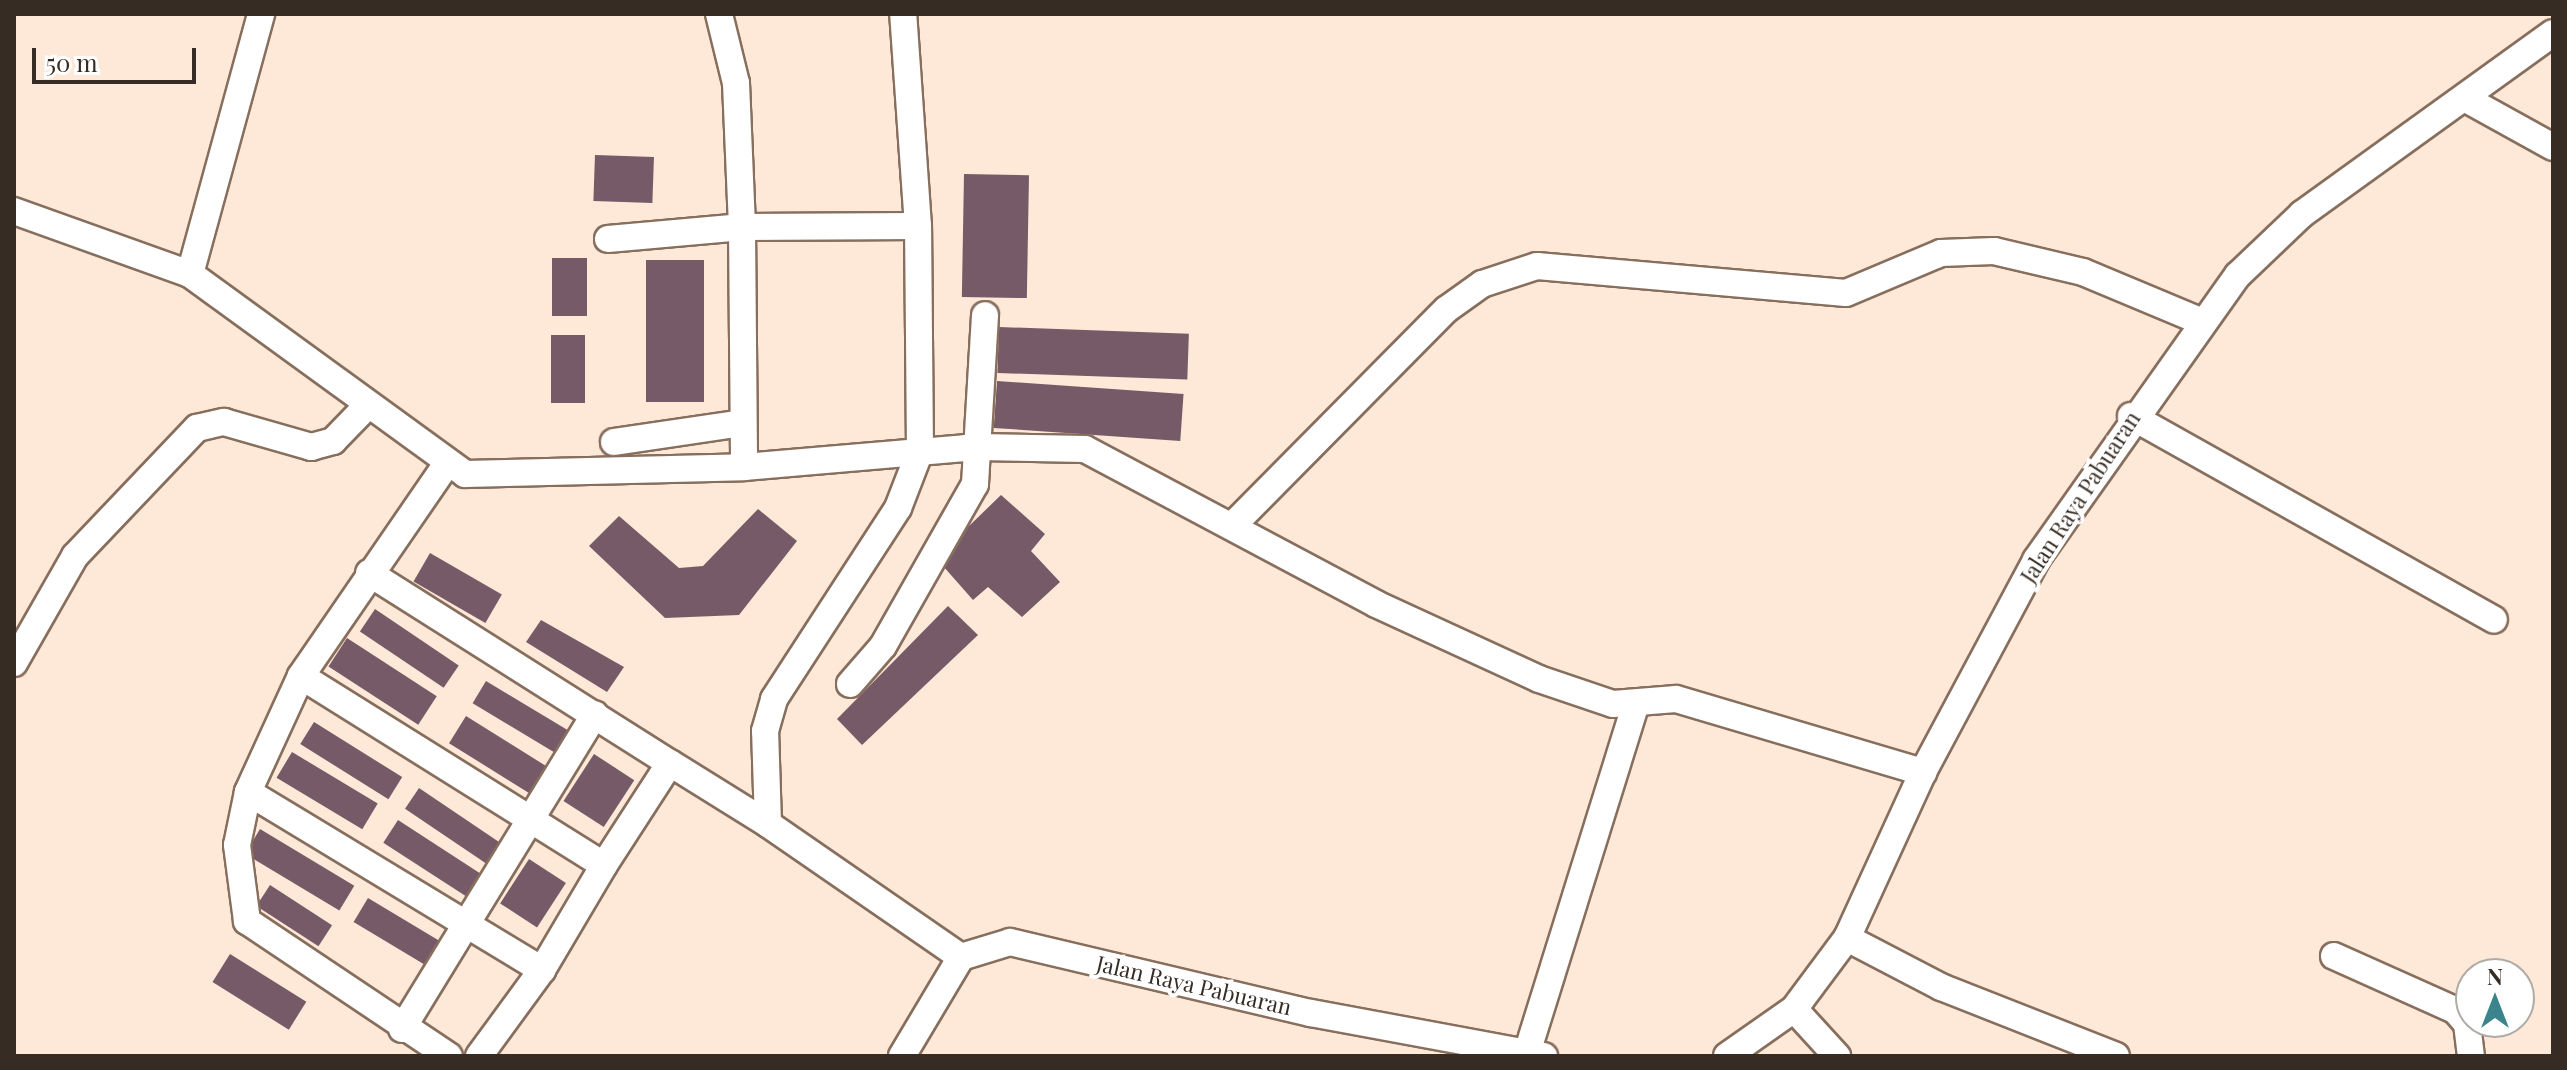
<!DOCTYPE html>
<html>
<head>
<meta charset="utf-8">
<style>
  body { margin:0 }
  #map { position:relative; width:2567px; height:1070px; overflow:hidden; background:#fee8d8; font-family:"Playfair Display",serif }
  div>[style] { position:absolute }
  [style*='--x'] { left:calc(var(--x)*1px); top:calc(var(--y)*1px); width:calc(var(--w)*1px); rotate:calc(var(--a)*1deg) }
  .building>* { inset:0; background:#765a67; transform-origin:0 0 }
  .roads { filter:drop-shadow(2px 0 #876e5d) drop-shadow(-2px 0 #876e5d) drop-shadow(0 2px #876e5d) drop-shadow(0 -2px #876e5d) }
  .minor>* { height:26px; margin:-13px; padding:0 13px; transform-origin:13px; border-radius:13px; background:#fff }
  span { translate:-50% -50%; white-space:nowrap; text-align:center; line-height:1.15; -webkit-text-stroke:8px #fff; paint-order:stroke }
  .street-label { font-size:22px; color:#362c24 }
  .frame { position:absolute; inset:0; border:16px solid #362c24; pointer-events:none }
  .north { position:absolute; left:2455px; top:958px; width:80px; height:80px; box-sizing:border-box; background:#fff; border:2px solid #afaba7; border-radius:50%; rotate:0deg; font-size:22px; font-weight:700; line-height:32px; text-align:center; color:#362c24 }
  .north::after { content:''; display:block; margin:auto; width:28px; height:36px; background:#3c848b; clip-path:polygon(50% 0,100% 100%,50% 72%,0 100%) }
  .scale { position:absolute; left:32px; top:48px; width:164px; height:36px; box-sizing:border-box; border:4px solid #362c24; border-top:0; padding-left:10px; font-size:24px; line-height:28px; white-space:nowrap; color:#362c24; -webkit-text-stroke:6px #fff; paint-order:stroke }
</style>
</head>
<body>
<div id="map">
  <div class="building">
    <i style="left:595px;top:155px;width:59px;height:46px;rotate:2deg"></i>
    <i style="left:964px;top:174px;width:65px;height:123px;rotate:1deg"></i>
    <i style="left:552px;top:258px;width:35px;height:58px"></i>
    <i style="left:704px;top:260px;width:142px;height:58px;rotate:90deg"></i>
    <i style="left:999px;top:327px;width:190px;height:46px;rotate:2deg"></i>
    <i style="left:551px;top:335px;width:34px;height:68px"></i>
    <i style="left:997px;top:381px;width:187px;height:47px;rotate:4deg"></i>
    <i style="clip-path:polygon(1001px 495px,1045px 534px,1031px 551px,1060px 582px,1022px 617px,988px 587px,973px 600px,936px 558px)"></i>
    <i style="clip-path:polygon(758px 509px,797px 541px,739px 615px,665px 618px,589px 546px,619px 516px,679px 568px,703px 566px)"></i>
    <i style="left:430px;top:553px;width:83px;height:33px;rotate:30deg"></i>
    <i style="clip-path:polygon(948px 606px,978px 635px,862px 745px,837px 719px)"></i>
    <i style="left:375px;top:609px;width:101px;height:27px;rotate:34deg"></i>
    <i style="clip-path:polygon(541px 620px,624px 667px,607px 692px,526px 642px)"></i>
    <i style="left:347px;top:638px;width:107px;height:34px;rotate:33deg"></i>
    <i style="left:486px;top:681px;width:100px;height:26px;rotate:31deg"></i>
    <i style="left:466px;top:716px;width:99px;height:32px;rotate:32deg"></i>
    <i style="left:314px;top:722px;width:104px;height:26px;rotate:32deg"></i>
    <i style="left:292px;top:752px;width:100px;height:30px;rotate:31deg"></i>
    <i style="left:594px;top:754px;width:48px;height:56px;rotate:33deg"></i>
    <i style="left:419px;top:788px;width:101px;height:25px;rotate:34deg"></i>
    <i style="left:398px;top:820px;width:100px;height:27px;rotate:33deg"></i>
    <i style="left:260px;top:829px;width:110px;height:29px;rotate:31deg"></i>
    <i style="left:529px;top:859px;width:44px;height:53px;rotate:33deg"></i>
    <i style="left:270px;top:885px;width:74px;height:25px;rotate:33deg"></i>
    <i style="left:368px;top:898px;width:88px;height:28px;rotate:31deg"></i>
    <i style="left:230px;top:954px;width:90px;height:33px;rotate:32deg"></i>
  </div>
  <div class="roads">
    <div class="minor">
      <i style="--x:719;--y:14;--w:71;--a:76.2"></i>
      <i style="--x:736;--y:83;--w:144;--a:87.6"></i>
      <i style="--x:742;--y:227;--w:176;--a:-0.3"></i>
      <i style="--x:2466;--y:99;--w:99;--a:28.9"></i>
      <i style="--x:14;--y:211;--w:187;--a:19.7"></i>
      <i style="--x:190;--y:274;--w:340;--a:36"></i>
      <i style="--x:465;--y:474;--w:279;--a:-1.4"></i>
      <i style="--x:744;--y:467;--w:236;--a:-4.9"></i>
      <i style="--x:979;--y:447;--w:106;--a:1.1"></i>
      <i style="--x:1085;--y:449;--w:330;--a:28"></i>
      <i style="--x:1376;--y:604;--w:179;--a:24.7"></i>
      <i style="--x:1539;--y:679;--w:78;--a:18.7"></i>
      <i style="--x:1613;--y:704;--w:63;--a:-4.5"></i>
      <i style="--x:1676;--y:699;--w:258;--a:16.5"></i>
      <i style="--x:608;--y:239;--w:135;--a:-5.1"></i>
      <i style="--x:742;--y:227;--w:240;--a:89.5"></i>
      <i style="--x:190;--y:274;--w:270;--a:-74.7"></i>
      <i style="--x:2131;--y:416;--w:416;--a:29.3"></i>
      <i style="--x:614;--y:442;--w:129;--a:-8.4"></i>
      <i style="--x:446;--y:465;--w:256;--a:124.5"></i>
      <i style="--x:301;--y:676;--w:128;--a:114.6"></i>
      <i style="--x:248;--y:792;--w:54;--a:101.7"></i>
      <i style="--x:237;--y:845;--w:77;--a:82.5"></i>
      <i style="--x:247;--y:921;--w:243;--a:33.8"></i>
      <i style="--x:1232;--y:526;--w:305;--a:-45.3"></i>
      <i style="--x:1447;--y:309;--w:43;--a:-35.5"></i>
      <i style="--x:1482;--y:284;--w:58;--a:-18.1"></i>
      <i style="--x:1537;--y:266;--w:310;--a:5"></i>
      <i style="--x:1846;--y:293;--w:103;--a:-22.8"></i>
      <i style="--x:1941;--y:253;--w:53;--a:-2.2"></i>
      <i style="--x:1994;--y:251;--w:91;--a:13.3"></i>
      <i style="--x:2083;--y:272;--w:127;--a:22.7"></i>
      <i style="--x:369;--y:573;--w:356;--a:32.3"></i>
      <i style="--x:14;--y:663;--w:123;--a:-60.3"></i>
      <i style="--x:75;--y:556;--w:177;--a:-46.4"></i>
      <i style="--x:197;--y:428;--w:28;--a:-13"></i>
      <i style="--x:224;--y:422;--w:91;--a:16"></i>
      <i style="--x:311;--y:447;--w:23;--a:-15"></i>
      <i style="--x:333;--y:441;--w:49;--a:-45.8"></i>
      <i style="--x:301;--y:676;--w:357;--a:32"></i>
      <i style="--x:604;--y:865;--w:121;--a:-57.1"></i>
      <i style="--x:670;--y:763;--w:115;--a:31.9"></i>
      <i style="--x:768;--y:824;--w:93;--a:-91.8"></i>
      <i style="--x:765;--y:731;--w:33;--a:-74"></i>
      <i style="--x:774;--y:699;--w:228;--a:-57"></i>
      <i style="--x:898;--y:508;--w:61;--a:-68.9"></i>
      <i style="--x:920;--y:451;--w:225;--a:-90.5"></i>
      <i style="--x:918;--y:226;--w:213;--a:-94"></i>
      <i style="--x:850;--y:684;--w:50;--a:-49"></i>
      <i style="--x:883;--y:646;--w:186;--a:-60.4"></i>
      <i style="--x:975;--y:484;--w:169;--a:-86.6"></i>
      <i style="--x:248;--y:792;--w:344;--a:31.2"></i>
      <i style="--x:542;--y:970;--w:122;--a:-59.4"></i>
      <i style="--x:768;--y:824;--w:234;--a:34.6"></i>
      <i style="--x:1847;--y:938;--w:106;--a:27.5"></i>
      <i style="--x:1941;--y:987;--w:188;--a:21.5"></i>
      <i style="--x:2334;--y:956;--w:133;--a:24.1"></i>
      <i style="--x:2455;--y:1010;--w:18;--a:49"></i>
      <i style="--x:2467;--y:1024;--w:32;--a:83"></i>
      <i style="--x:1794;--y:1009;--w:64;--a:47.5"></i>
      <i style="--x:402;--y:1029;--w:369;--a:-58.5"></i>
      <i style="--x:1527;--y:1053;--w:363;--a:-72.7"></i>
      <i style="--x:479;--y:1056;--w:107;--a:-53.8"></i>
      <i style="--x:902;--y:1056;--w:115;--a:-59.2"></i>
      <i style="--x:961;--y:957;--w:51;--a:-17"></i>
      <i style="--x:1010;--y:942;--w:309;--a:13.3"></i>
      <i style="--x:1311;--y:1013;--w:237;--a:10.5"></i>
      <i style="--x:1727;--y:1056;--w:82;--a:-35"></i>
      <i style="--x:1794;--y:1009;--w:89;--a:-53.3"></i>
      <i style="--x:1847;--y:938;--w:183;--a:-65.4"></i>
      <i style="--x:1923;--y:772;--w:240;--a:-61.9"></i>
      <i style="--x:2036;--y:560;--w:349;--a:-54.7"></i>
      <i style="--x:2238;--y:275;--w:88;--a:-43.6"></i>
      <i style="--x:2302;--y:214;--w:309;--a:-35.8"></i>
    </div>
  </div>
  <div class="street-label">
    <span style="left:2080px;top:497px;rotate:-57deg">Jalan Raya Pabuaran</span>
    <span style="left:1194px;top:985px;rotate:13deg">Jalan Raya Pabuaran</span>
  </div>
  <div class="frame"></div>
  <div class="north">N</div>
  <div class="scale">50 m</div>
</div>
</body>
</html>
